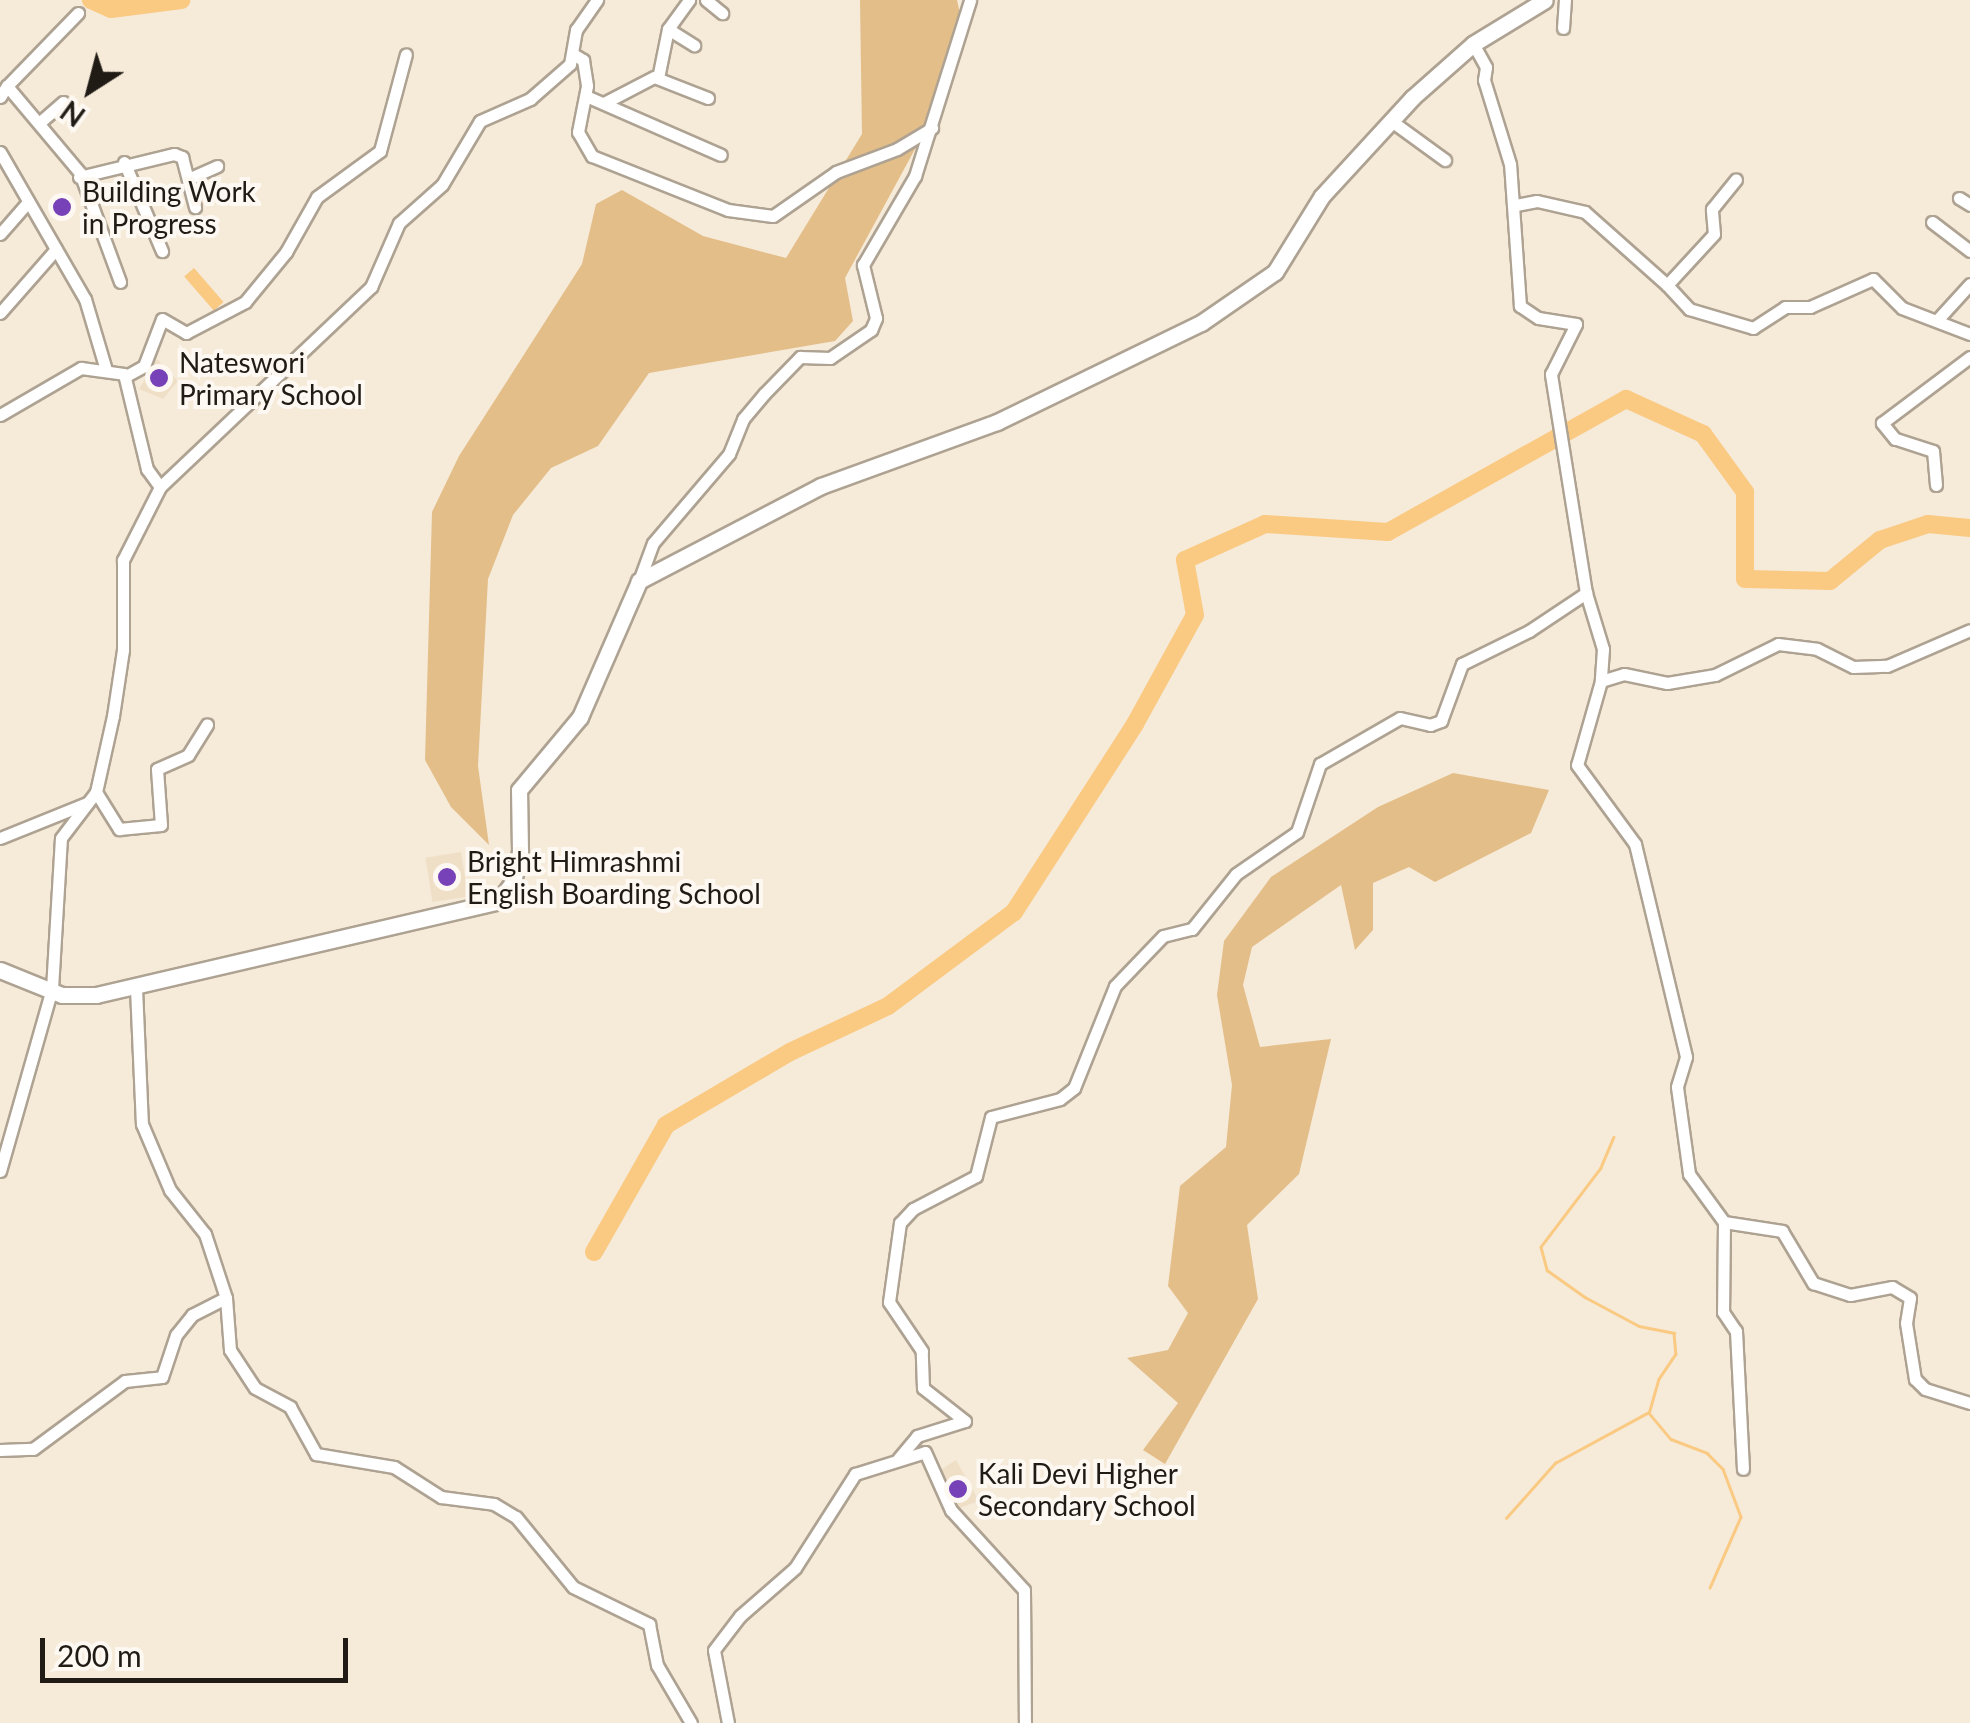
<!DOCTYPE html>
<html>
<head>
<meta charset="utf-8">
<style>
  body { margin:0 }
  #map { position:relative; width:1970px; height:1723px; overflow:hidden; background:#f6ead9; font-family:Lato,sans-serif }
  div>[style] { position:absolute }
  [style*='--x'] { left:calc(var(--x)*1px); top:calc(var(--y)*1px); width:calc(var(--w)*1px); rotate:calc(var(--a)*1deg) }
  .built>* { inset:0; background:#f0dfc7; transform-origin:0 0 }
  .green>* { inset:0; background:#e3be88 }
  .water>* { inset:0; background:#faca83; transform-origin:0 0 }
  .stream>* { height:2.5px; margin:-1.25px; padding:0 1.25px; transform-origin:1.25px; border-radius:1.25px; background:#faca83 }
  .river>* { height:18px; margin:-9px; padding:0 9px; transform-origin:9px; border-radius:9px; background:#faca83 }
  .roads { filter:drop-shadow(2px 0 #aea292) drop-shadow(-2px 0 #aea292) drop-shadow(0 2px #aea292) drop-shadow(0 -2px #aea292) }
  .street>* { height:11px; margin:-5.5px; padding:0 5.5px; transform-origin:5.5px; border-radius:5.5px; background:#fff }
  .secondary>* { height:15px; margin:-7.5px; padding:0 7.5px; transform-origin:7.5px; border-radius:7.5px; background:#fff }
  .dots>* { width:28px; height:28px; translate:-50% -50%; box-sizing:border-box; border:5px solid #fdf8f1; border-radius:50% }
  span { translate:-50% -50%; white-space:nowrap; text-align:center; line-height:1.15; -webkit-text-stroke:8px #fdf8f1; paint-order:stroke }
  .poi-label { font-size:28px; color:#201c15 }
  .left { translate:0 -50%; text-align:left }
  .north { position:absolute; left:40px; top:40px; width:100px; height:100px; -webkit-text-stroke:8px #fdf8f1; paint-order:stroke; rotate:216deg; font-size:28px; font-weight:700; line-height:40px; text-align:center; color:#201c15 }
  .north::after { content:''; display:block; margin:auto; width:35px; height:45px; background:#201c15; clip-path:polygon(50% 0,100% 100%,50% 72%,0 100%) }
  .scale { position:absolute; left:40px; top:1638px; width:308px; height:45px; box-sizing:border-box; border:5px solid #201c15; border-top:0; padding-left:12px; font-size:30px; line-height:35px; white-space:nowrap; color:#201c15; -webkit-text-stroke:8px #fdf8f1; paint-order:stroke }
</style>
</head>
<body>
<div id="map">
  <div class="built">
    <i style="clip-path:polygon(157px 359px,178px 381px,163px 399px,139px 389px)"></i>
    <i style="left:461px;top:852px;width:45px;height:36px;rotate:81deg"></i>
    <i style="clip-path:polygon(956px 1460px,979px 1501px,954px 1510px,936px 1473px)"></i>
  </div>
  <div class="green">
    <i style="clip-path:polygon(860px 0,957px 0,961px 18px,940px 103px,845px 278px,853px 321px,835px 341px,649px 373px,598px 446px,551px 468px,513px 515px,488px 579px,478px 766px,489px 845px,451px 807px,425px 760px,432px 512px,459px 456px,582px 264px,596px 204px,622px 190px,703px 236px,786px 258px,862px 134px)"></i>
    <i style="clip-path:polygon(1453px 773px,1549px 790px,1531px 833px,1435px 882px,1409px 867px,1373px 883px,1373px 930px,1355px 950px,1341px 885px,1252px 947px,1243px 985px,1260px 1047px,1331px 1039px,1299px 1174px,1247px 1225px,1258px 1299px,1165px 1464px,1143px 1450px,1178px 1403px,1127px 1358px,1168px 1350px,1188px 1313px,1168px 1286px,1180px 1186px,1226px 1147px,1232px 1085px,1217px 995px,1224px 941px,1271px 877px,1378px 807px)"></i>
  </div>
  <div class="water">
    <i style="left:194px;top:268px;width:45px;height:13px;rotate:49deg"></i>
  </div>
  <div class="stream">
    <i style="--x:1614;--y:1137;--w:34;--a:113"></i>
    <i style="--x:1601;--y:1168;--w:99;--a:127.2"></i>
    <i style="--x:1541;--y:1247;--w:24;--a:75"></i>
    <i style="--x:1547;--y:1270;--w:47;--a:35.4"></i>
    <i style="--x:1585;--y:1297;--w:61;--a:28.2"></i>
    <i style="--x:1639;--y:1326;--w:36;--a:11"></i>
    <i style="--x:1674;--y:1333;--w:21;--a:85"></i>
    <i style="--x:1676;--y:1354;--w:30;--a:124"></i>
    <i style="--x:1659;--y:1379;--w:35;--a:106"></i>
    <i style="--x:1649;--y:1413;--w:34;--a:50"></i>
    <i style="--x:1671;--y:1439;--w:39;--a:21"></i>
    <i style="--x:1707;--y:1453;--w:23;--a:45"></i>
    <i style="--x:1723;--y:1469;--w:51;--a:69.4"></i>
    <i style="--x:1741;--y:1517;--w:77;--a:113.6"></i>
    <i style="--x:1506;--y:1518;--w:74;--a:-48.3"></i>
    <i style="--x:1555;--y:1463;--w:105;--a:-28.5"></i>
  </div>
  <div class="river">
    <i style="--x:91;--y:0;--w:22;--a:24"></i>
    <i style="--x:111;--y:9;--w:71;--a:-7.3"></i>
    <i style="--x:594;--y:1252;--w:146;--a:-60.4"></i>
    <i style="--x:666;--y:1125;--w:144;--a:-30.5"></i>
    <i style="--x:790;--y:1052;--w:108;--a:-25.1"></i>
    <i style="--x:888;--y:1006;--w:157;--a:-36.7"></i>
    <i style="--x:1014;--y:912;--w:224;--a:-57.2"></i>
    <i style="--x:1135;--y:724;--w:124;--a:-61.2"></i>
    <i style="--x:1195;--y:615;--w:56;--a:-100.3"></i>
    <i style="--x:1185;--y:560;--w:88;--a:-24.2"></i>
    <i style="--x:1265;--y:524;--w:123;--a:3.7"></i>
    <i style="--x:1388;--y:532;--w:273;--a:-29.2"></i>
    <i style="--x:1626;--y:399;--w:85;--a:24.4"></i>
    <i style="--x:1703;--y:434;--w:72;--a:54.1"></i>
    <i style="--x:1745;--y:492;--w:87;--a:90"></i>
    <i style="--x:1745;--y:579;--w:85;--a:1.3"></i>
    <i style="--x:1830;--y:581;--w:65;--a:-39.4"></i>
    <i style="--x:1880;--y:540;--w:51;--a:-18.4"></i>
    <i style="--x:1928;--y:524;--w:42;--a:5.4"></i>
  </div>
  <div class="roads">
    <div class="street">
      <i style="--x:706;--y:0;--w:21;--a:39"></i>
      <i style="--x:1563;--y:28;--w:28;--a:-86"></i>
      <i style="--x:668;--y:29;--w:36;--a:-54"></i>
      <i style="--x:573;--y:54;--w:12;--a:31"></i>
      <i style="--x:583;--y:60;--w:26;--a:81"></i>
      <i style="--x:587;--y:86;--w:47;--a:101.1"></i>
      <i style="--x:578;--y:132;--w:28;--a:60"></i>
      <i style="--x:592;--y:156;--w:146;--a:21.7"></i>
      <i style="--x:728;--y:210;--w:45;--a:7.6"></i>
      <i style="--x:773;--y:216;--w:77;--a:-34.9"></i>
      <i style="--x:836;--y:172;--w:65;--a:-20.7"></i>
      <i style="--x:897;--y:149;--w:41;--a:-31"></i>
      <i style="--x:658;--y:78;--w:50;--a:-78.5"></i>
      <i style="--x:668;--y:29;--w:31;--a:32"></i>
      <i style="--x:7;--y:86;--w:102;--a:-45.8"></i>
      <i style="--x:586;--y:96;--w:147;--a:23.6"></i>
      <i style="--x:0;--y:97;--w:13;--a:-58"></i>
      <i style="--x:7;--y:86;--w:114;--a:50"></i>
      <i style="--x:80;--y:173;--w:116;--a:69.8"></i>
      <i style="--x:604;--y:103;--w:56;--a:-27.5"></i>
      <i style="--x:654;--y:77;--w:58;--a:21.3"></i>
      <i style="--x:1390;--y:120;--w:68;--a:36"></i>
      <i style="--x:39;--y:123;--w:32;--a:-41"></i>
      <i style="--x:0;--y:152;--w:170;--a:60"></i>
      <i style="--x:85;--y:299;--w:74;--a:73.5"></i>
      <i style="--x:124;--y:162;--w:97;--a:66.9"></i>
      <i style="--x:79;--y:177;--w:98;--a:-13.6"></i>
      <i style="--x:174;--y:154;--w:9;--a:21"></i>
      <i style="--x:182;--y:157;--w:52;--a:75.4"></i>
      <i style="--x:188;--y:179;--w:32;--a:-24"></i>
      <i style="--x:1959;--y:198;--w:13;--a:32"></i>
      <i style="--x:1516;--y:205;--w:21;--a:-11"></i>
      <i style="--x:1537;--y:201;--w:49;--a:12.9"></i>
      <i style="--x:1585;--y:212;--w:110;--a:41.7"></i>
      <i style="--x:1667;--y:285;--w:69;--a:-47.3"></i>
      <i style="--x:1714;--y:234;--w:25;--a:-95"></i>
      <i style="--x:1712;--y:209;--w:38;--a:-51"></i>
      <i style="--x:1932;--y:222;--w:48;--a:37.3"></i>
      <i style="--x:0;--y:234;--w:43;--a:-48.8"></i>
      <i style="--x:1667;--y:285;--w:33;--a:47"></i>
      <i style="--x:1689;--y:309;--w:67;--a:16.5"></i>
      <i style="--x:1753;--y:328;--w:38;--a:-33"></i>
      <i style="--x:1785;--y:307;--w:25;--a:0"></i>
      <i style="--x:1810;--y:307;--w:69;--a:-24"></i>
      <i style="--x:1873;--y:279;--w:41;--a:45"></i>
      <i style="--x:1902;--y:308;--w:73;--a:20.9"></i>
      <i style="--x:0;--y:313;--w:85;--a:-48.8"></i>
      <i style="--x:1939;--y:318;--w:46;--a:-47.6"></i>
      <i style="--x:126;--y:376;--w:21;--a:-29"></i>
      <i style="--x:144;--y:366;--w:50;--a:-69"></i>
      <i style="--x:162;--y:319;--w:28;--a:30"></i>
      <i style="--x:186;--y:333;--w:67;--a:-27.7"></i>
      <i style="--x:245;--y:302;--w:65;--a:-50.6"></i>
      <i style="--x:286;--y:252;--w:63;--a:-60.6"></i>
      <i style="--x:317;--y:197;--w:78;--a:-36.1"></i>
      <i style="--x:380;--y:151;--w:100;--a:-75"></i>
      <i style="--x:0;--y:415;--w:94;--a:-30.1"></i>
      <i style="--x:81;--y:368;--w:43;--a:7.9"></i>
      <i style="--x:124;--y:374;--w:98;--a:76.4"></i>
      <i style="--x:147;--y:469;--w:22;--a:54"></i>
      <i style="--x:1936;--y:485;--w:34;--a:-95"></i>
      <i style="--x:1933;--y:451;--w:40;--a:-162"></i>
      <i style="--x:1895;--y:439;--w:21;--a:-129"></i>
      <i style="--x:1882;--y:423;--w:110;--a:-36.9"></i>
      <i style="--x:639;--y:581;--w:40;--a:-69.8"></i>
      <i style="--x:653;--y:543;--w:117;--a:-49.5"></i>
      <i style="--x:729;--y:454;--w:38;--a:-68"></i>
      <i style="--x:743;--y:419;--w:33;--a:-50"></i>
      <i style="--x:764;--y:394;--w:52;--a:-45.8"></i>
      <i style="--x:800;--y:357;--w:30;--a:2"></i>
      <i style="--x:830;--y:358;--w:50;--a:-34.3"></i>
      <i style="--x:871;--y:330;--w:13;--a:-67"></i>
      <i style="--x:876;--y:318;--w:55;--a:-103.8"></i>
      <i style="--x:863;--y:265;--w:103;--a:-59.7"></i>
      <i style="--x:915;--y:176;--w:184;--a:-72.6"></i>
      <i style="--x:1586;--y:593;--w:59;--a:73.1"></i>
      <i style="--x:1603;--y:649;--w:32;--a:94"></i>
      <i style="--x:1601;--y:681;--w:87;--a:105.9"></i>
      <i style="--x:1577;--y:765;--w:98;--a:53.7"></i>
      <i style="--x:1635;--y:844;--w:219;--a:76.5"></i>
      <i style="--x:1686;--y:1057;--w:31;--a:107"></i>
      <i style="--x:1677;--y:1087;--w:88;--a:82.1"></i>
      <i style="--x:1689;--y:1174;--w:59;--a:53.9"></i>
      <i style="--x:1724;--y:1222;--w:59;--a:8.8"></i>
      <i style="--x:1782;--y:1231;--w:61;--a:59.2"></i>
      <i style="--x:1813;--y:1283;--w:39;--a:18"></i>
      <i style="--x:1850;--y:1295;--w:43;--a:-10.8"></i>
      <i style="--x:1892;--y:1287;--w:21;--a:31"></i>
      <i style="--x:1910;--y:1298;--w:25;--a:99"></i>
      <i style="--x:1906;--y:1323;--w:57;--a:80.9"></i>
      <i style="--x:1915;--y:1379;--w:14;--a:45"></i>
      <i style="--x:1925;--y:1389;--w:47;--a:17.3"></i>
      <i style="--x:1601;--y:681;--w:24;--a:-17"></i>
      <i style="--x:1624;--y:674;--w:44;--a:11.8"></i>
      <i style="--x:1667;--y:683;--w:49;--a:-9.5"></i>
      <i style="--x:1715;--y:675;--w:70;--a:-26.2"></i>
      <i style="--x:1778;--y:644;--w:39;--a:7"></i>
      <i style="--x:1817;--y:649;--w:40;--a:26.6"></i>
      <i style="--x:1853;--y:667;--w:34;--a:-2"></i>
      <i style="--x:1887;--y:666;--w:90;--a:-23.4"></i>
      <i style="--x:96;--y:792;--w:44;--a:58.1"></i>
      <i style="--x:119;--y:829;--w:42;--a:-5.4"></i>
      <i style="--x:161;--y:825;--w:56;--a:-94.1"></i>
      <i style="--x:157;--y:769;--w:34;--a:-24"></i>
      <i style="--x:188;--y:755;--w:36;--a:-58"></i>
      <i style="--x:0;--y:838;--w:94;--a:-21.9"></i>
      <i style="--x:136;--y:988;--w:136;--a:87.5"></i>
      <i style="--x:142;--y:1124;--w:72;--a:67"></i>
      <i style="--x:170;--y:1190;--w:56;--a:51.5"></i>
      <i style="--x:205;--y:1234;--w:67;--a:71.8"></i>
      <i style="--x:226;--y:1298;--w:52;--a:85.6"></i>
      <i style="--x:230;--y:1350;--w:45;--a:56.7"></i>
      <i style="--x:255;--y:1388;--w:40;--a:28"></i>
      <i style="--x:290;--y:1407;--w:54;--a:61"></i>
      <i style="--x:316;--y:1454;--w:79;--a:9.5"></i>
      <i style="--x:394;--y:1467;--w:56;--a:32.6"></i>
      <i style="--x:441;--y:1497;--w:53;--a:7.5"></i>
      <i style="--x:494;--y:1504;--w:26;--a:31"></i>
      <i style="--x:516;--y:1517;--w:90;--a:50.8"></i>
      <i style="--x:573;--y:1587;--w:85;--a:26"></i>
      <i style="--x:649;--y:1624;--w:42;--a:79"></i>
      <i style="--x:657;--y:1665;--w:67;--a:59.6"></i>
      <i style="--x:0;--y:1171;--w:189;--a:-74.1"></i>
      <i style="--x:52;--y:989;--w:151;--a:-86.6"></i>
      <i style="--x:61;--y:838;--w:58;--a:-52.7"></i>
      <i style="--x:96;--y:792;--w:78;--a:-77.4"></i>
      <i style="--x:113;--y:716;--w:67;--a:-81.4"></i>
      <i style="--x:123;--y:650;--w:90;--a:-90"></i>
      <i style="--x:123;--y:560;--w:82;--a:-63.1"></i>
      <i style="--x:160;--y:487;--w:291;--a:-43.5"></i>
      <i style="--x:371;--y:287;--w:70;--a:-66.4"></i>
      <i style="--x:399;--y:223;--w:57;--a:-41.5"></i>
      <i style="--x:442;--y:185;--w:74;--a:-59.3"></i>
      <i style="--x:480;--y:121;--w:55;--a:-23.7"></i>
      <i style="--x:530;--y:99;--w:53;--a:-41.2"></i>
      <i style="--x:570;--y:64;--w:35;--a:-80"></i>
      <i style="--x:576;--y:30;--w:37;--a:-55"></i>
      <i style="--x:1724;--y:1222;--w:90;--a:90.6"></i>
      <i style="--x:1723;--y:1312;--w:23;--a:56"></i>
      <i style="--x:1736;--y:1331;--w:138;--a:87.1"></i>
      <i style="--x:0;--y:1450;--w:33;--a:-2"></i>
      <i style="--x:33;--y:1449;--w:114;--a:-36.5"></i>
      <i style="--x:125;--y:1381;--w:37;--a:-6"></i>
      <i style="--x:162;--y:1377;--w:44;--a:-71.6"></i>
      <i style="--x:176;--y:1335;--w:26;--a:-51"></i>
      <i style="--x:192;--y:1315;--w:38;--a:-27"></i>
      <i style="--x:898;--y:1459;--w:30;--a:-50"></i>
      <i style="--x:917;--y:1436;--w:50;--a:-17.4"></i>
      <i style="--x:965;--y:1421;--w:53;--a:-141.8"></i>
      <i style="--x:923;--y:1388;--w:37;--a:-92"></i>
      <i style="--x:922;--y:1351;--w:59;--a:-124"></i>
      <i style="--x:889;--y:1302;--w:80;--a:-82.1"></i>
      <i style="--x:900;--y:1223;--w:19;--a:-47"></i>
      <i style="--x:913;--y:1209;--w:71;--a:-27.6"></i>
      <i style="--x:976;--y:1176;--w:61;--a:-75.7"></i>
      <i style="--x:991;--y:1117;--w:71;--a:-14.6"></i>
      <i style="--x:1060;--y:1099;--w:18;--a:-38"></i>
      <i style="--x:1074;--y:1088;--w:110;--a:-68.1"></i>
      <i style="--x:1115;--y:986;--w:69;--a:-46.2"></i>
      <i style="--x:1163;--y:936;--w:30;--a:-14"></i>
      <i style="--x:1192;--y:929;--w:70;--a:-51.3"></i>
      <i style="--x:1236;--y:874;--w:74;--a:-34.5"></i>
      <i style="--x:1297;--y:832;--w:72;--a:-71.3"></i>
      <i style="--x:1320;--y:764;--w:92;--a:-29.9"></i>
      <i style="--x:1400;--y:718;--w:31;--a:13"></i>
      <i style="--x:1430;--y:725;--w:12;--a:-20"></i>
      <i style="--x:1441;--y:721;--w:61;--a:-69.8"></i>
      <i style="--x:1462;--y:664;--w:75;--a:-26.2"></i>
      <i style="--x:1529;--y:631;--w:69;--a:-33.7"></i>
      <i style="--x:1586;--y:593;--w:222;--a:-99.1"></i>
      <i style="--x:1551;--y:374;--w:56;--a:-63.4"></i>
      <i style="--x:1576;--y:324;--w:38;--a:-171"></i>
      <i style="--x:1538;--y:318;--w:22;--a:-146"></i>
      <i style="--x:1520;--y:306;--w:142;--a:-94"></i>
      <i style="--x:1510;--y:164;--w:88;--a:-107.2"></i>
      <i style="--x:1484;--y:80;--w:13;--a:-81"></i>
      <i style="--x:1486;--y:67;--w:26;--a:-119"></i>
      <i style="--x:728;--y:1723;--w:74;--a:-100.9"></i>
      <i style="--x:714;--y:1650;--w:43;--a:-52.6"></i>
      <i style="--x:740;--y:1616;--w:73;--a:-41.1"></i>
      <i style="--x:795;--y:1568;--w:112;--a:-57.4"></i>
      <i style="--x:855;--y:1474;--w:73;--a:-17.4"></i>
      <i style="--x:925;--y:1452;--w:64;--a:65.9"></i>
      <i style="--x:951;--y:1510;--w:108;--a:47.6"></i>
      <i style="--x:1024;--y:1590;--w:133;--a:89.6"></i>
    </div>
    <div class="secondary">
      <i style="--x:0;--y:970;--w:67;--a:22"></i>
      <i style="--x:62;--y:995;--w:34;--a:0"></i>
      <i style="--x:96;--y:995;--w:414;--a:-13.1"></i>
      <i style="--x:499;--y:901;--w:24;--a:-54"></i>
      <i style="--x:513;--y:882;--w:32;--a:-77"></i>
      <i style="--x:520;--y:851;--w:61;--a:-90.9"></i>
      <i style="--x:519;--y:790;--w:95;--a:-50.1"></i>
      <i style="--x:580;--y:717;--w:148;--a:-66.5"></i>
      <i style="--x:639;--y:581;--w:205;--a:-27.6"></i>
      <i style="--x:821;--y:486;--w:187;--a:-20"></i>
      <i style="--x:997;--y:422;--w:227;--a:-25.9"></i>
      <i style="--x:1201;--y:323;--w:90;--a:-34.6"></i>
      <i style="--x:1275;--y:272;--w:89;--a:-58.3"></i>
      <i style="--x:1322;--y:196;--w:133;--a:-47.4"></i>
      <i style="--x:1412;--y:98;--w:81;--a:-41.5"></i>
      <i style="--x:1473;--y:44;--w:84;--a:-31.4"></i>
    </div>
  </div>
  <div class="dots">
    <i style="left:62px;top:207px;background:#7741b7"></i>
    <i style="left:159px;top:378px;background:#7741b7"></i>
    <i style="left:447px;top:877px;background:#7741b7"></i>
    <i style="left:958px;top:1489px;background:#7741b7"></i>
  </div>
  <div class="poi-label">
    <span class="left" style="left:82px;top:207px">Building Work<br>in Progress</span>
    <span class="left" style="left:179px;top:378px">Nateswori<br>Primary School</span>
    <span class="left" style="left:467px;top:877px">Bright Himrashmi<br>English Boarding School</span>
    <span class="left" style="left:978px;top:1489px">Kali Devi Higher<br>Secondary School</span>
  </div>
  <div class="north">N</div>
  <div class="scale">200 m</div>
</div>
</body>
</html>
